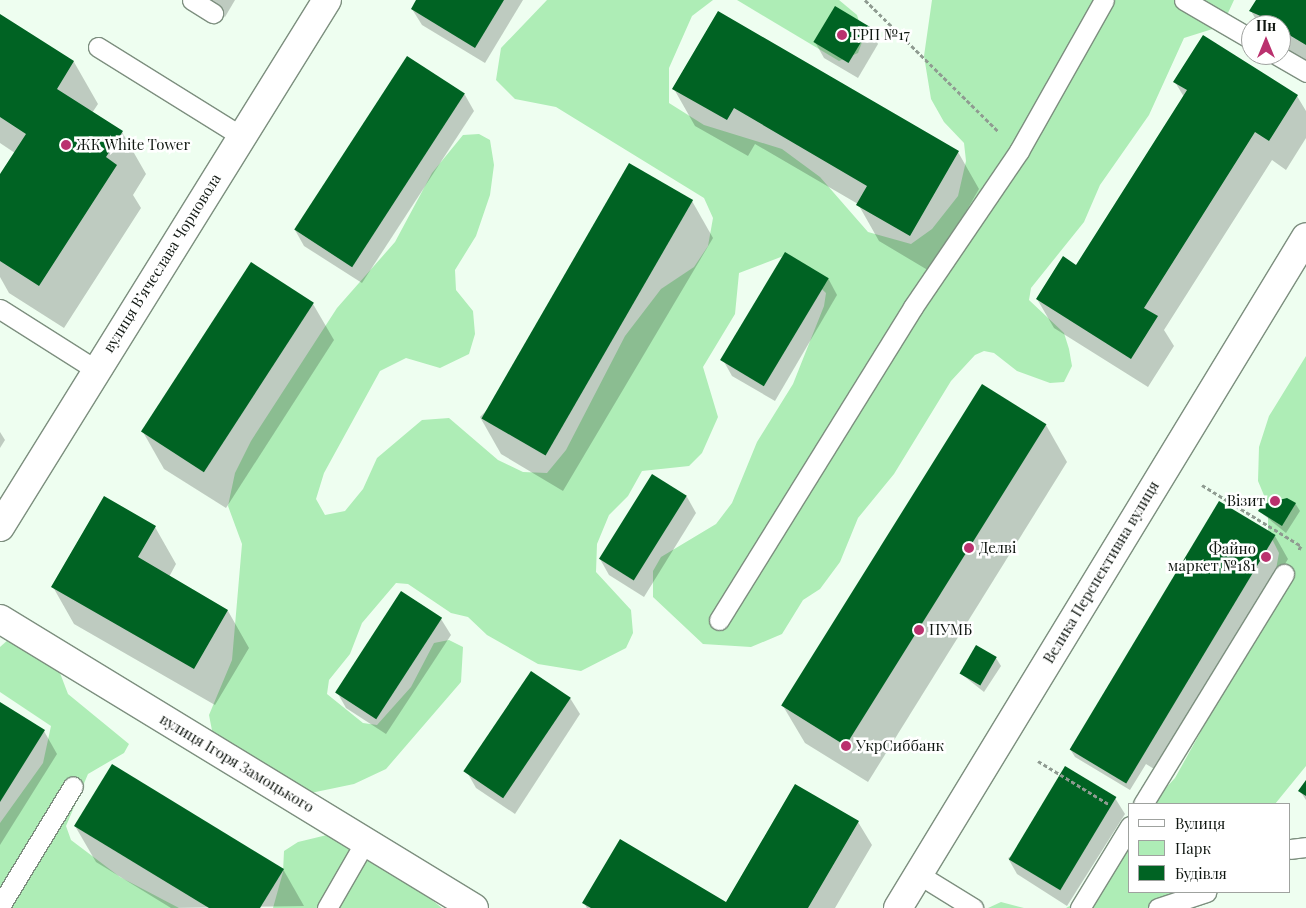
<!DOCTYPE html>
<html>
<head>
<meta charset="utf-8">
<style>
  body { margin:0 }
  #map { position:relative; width:1306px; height:908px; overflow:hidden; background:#eefef0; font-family:"Playfair Display",serif }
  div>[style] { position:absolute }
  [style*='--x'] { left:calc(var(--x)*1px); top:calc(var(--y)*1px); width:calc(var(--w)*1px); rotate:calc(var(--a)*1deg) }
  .green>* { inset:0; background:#aeedb6 }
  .shadow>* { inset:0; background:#0003 }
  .building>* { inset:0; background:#006323; transform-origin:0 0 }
  .path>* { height:3px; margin-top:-1.5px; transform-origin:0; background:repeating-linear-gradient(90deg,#8f9b91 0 4px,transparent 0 6.5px) }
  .roads { filter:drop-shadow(1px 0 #7d8f7f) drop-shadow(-1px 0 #7d8f7f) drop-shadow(0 1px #7d8f7f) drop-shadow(0 -1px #7d8f7f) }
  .service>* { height:19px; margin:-9.5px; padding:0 9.5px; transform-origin:9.5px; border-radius:9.5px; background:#fff }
  .minor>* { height:28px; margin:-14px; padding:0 14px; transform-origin:14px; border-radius:14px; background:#fff }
  .tertiary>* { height:28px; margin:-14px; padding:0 14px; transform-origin:14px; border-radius:14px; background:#fff }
  .primary>* { height:28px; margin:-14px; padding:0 14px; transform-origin:14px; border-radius:14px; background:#fff }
  .dots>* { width:14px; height:14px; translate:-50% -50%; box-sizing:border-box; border:2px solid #fff; border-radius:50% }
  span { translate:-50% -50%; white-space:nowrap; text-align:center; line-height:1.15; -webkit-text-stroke:5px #fff; paint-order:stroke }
  .poi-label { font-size:15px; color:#0f1610 }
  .left { translate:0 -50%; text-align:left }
  .right { translate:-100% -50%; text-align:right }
  .street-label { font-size:15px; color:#0f1610 }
  .legend { position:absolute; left:1128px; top:803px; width:162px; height:90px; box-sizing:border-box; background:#fff; border:1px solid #9fa29f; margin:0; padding:6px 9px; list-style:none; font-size:15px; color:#0f1610 }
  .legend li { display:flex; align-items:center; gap:10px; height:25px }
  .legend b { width:25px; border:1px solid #9fa29f }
  .north { position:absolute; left:1241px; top:15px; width:50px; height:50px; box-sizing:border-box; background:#fff; border:1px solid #9fa29f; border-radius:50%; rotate:0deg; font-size:14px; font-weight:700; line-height:20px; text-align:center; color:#0f1610 }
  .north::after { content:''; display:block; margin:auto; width:18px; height:22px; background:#ba316e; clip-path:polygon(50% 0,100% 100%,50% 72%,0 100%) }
</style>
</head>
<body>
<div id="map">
  <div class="green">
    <i style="clip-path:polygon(547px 0,713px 0,692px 16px,669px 68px,669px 103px,704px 125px,782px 149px,820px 177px,868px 232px,911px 244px,932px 229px,958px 196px,966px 161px,964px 143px,944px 122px,931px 99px,924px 56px,932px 0,1234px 0,1222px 26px,1184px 38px,1149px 115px,1100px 185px,1084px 222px,1031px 288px,1029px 300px,1064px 333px,1069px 349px,1072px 366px,1064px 382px,1050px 383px,1017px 371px,994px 353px,984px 351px,975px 355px,951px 381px,894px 474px,858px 518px,840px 562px,820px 589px,803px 600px,782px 634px,751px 647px,703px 644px,653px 597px,653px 571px,661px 557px,716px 524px,732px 503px,757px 442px,793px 384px,824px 306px,826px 293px,786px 255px,739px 273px,735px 314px,703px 367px,718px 417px,702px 453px,689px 466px,642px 471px,628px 496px,609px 515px,597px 544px,596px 572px,631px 610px,633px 633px,626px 648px,581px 671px,538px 664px,487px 635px,468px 617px,451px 613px,408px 584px,396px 583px,362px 623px,350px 654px,329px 680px,327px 694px,363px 723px,377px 725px,411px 687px,434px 643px,449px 640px,463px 647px,461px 682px,386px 769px,354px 784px,306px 794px,215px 746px,209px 715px,232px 660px,242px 544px,228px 506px,235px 473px,251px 441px,337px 308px,395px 242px,432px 173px,463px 135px,479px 134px,490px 140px,494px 165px,490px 195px,476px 236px,455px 270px,456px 290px,473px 311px,475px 334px,469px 354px,440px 368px,406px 358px,380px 371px,324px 473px,316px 499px,325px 515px,345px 511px,363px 489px,377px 458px,422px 420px,449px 418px,498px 460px,523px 472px,547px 473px,566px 450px,625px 336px,661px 289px,694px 267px,708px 246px,713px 218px,704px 198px,556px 107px,515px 99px,496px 80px,501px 48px)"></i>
    <i style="clip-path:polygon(737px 0,839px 0,857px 15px,864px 37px,858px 53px,839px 61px)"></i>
    <i style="clip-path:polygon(1306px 356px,1306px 766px,1275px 804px,1151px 804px,1175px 778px,1210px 715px,1255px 609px,1274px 580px,1279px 553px,1268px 531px,1268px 505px,1258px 481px,1259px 447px,1269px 416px)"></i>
    <i style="clip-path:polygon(9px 639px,46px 658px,60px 673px,68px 694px,129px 744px,124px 753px,88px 774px,66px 826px,71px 840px,120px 877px,179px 908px,0 908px,0 823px,43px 763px,51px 726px,0 692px,0 647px)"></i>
    <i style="clip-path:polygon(1130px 829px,1130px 892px,1199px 892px,1193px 908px,1066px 908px,1086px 897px)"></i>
    <i style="clip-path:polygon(327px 835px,369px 850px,442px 908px,273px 908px,283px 872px,284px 851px,298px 842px)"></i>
    <i style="clip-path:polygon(1001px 902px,1024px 908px,988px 908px)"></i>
  </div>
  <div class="shadow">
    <i style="clip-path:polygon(197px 0,235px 0,225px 17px)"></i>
    <i style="clip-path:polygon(418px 0,523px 0,485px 63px,422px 25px,412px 9px)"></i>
    <i style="clip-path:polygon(1258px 0,1306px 0,1306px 63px,1281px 48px,1281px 25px,1259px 25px,1251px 11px)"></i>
    <i style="clip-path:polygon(0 15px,74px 62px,98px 104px,92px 113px,122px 132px,146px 174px,133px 195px,141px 208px,64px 328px,9px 293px,0 277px,0 177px,15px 153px,0 143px)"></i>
    <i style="clip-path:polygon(869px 28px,878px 44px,858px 78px,824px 58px,815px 42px)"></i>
    <i style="clip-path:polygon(408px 58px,465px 95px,474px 111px,362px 283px,304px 246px,295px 230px)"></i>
    <i style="clip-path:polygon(1175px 82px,1297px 96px,1306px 111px,1306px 138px,1286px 170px,1272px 160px,1164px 330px,1174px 346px,1148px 387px,1054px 328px,1037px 299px,1077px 266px,1184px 97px)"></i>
    <i style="clip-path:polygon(674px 89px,958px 152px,979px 189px,931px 272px,879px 241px,858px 204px,755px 144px,748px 156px,695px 126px)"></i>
    <i style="clip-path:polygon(692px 201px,713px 238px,563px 491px,501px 454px,480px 417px)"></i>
    <i style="clip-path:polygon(828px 278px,837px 295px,775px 401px,732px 376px,723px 360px)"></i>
    <i style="clip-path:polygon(313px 304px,334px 340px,226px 508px,164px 469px,143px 432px)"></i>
    <i style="clip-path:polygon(1046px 425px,1067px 462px,868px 782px,805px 743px,783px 706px)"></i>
    <i style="clip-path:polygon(0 432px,5px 440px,0 448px)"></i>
    <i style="clip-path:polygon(652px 476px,687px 497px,696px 513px,644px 597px,609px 575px,600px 559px)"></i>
    <i style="clip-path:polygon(1295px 503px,1300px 511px,1286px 533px,1259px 511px)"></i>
    <i style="clip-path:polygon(155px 527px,176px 564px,169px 577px,228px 611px,249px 648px,215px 705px,74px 624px,53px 587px)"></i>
    <i style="clip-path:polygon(1275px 536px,1288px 559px,1159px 772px,1146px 764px,1130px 790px,1075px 757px,1070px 749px)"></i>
    <i style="clip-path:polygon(401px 593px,441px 619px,451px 635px,386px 734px,346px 708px,337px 692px)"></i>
    <i style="clip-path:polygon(996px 658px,1001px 666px,984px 692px,960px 673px)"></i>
    <i style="clip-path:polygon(570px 698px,580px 714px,515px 814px,476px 788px,467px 772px)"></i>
    <i style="clip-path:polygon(0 704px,44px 731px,57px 754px,0 845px)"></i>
    <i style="clip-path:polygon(1306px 782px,1306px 800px,1300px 791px)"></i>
    <i style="clip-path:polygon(796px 786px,858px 822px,872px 845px,835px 908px,587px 908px,584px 903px,727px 903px)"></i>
    <i style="clip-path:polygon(1115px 798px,1125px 814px,1067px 906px,1017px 874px,1008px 858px)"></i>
    <i style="clip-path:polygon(75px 826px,283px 869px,304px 906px,171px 908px,96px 862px)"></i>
  </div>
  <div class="building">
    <i style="clip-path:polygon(416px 0,504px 0,475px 48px,411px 9px)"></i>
    <i style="clip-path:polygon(1256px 0,1306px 0,1306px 45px,1281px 30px,1281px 25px,1249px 11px)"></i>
    <i style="left:835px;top:6px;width:41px;height:42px;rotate:31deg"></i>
    <i style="clip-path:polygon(718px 11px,959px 151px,910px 236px,856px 205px,867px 186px,734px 108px,727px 120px,672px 89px)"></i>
    <i style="clip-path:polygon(0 14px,74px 61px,57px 89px,123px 131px,106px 157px,117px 165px,39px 286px,0 261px,0 174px,26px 134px,0 117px)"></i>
    <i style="clip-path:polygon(1203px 35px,1298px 95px,1269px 141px,1255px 132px,1144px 308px,1158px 316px,1131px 359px,1036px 299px,1063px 256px,1076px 265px,1187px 90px,1173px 82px)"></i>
    <i style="left:407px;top:56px;width:69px;height:207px;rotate:33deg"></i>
    <i style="left:629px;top:163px;width:74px;height:295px;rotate:30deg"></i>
    <i style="left:785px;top:252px;width:51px;height:126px;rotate:31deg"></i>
    <i style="left:251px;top:262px;width:75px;height:202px;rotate:33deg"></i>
    <i style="left:982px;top:384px;width:76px;height:379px;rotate:32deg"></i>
    <i style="left:652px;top:474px;width:41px;height:100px;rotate:32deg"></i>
    <i style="clip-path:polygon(104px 496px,156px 526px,138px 557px,228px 610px,194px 669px,51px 587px)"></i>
    <i style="clip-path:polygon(1287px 498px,1296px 503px,1282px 526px,1258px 511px,1263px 504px)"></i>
    <i style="left:1219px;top:501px;width:66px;height:290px;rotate:31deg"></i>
    <i style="left:401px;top:591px;width:49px;height:121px;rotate:33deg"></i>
    <i style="left:976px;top:645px;width:24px;height:33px;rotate:30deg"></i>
    <i style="left:531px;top:671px;width:48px;height:121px;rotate:34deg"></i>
    <i style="clip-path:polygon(0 702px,45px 730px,0 802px)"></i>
    <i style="clip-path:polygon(112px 764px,284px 869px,260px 908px,209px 908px,74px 826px)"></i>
    <i style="left:1065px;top:766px;width:60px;height:109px;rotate:31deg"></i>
    <i style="clip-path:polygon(1306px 780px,1306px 796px,1298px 791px)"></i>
    <i style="clip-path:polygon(795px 784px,859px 821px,808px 908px,591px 908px,582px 903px,620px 839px,726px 902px)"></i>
  </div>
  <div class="path">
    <i style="--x:865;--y:0;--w:187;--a:44.6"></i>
    <i style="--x:1202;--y:485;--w:116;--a:31.6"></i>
    <i style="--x:1301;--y:546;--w:6;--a:121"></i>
    <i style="--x:1038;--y:761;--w:84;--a:31.4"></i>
  </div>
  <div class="roads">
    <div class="service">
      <i style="--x:192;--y:0;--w:25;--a:32"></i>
      <i style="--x:1184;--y:0;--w:78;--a:30.2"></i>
      <i style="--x:98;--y:47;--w:168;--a:31.9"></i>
      <i style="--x:1277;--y:55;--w:34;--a:30"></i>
      <i style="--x:0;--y:309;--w:114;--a:32.4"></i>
      <i style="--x:719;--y:620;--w:368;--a:-58.2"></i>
      <i style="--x:913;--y:307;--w:189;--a:-55.8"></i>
      <i style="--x:1019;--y:151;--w:173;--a:-60.6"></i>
      <i style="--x:1143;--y:804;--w:270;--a:-58.5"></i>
      <i style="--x:1290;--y:849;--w:16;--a:-7"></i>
      <i style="--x:918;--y:874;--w:65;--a:31.7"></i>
      <i style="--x:0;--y:906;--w:140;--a:-58.7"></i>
      <i style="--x:327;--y:908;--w:76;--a:-60.1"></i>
      <i style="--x:1080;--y:908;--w:96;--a:-58.6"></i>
      <i style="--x:1158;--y:908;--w:51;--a:-18.4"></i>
    </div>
    <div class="minor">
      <i style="--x:0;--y:619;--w:555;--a:31.37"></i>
    </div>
    <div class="tertiary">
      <i style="--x:0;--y:527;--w:620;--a:-58.18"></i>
    </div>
    <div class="primary">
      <i style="--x:898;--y:908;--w:785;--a:-58.7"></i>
    </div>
  </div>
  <div class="dots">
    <i style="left:842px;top:35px;background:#ba316e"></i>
    <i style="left:66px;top:145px;background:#ba316e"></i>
    <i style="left:1275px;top:501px;background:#ba316e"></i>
    <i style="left:969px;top:548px;background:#ba316e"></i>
    <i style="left:1266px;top:557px;background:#ba316e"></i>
    <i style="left:919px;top:630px;background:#ba316e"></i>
    <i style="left:846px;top:746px;background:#ba316e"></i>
  </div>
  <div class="poi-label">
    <span class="left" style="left:852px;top:35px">ГРП №17</span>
    <span class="left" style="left:76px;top:145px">ЖК White Tower</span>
    <span class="right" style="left:1265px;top:501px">Візит</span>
    <span class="left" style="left:979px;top:548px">Делві</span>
    <span class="right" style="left:1256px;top:557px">Файно<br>маркет №181</span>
    <span class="left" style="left:929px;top:630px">ПУМБ</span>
    <span class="left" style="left:856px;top:746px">УкрСиббанк</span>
  </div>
  <div class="street-label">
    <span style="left:162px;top:263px;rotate:-58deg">вулиця Вʼячеслава Чорновола</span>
    <span style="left:1101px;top:572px;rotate:-59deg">Велика Перспективна вулиця</span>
    <span style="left:237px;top:763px;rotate:31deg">вулиця Ігоря Замоцького</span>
  </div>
  <ul class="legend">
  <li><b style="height:6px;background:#fff"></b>Вулиця</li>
  <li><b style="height:14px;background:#aeedb6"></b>Парк</li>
  <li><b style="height:14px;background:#006323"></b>Будівля</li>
  </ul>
  <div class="north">Пн</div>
</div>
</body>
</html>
